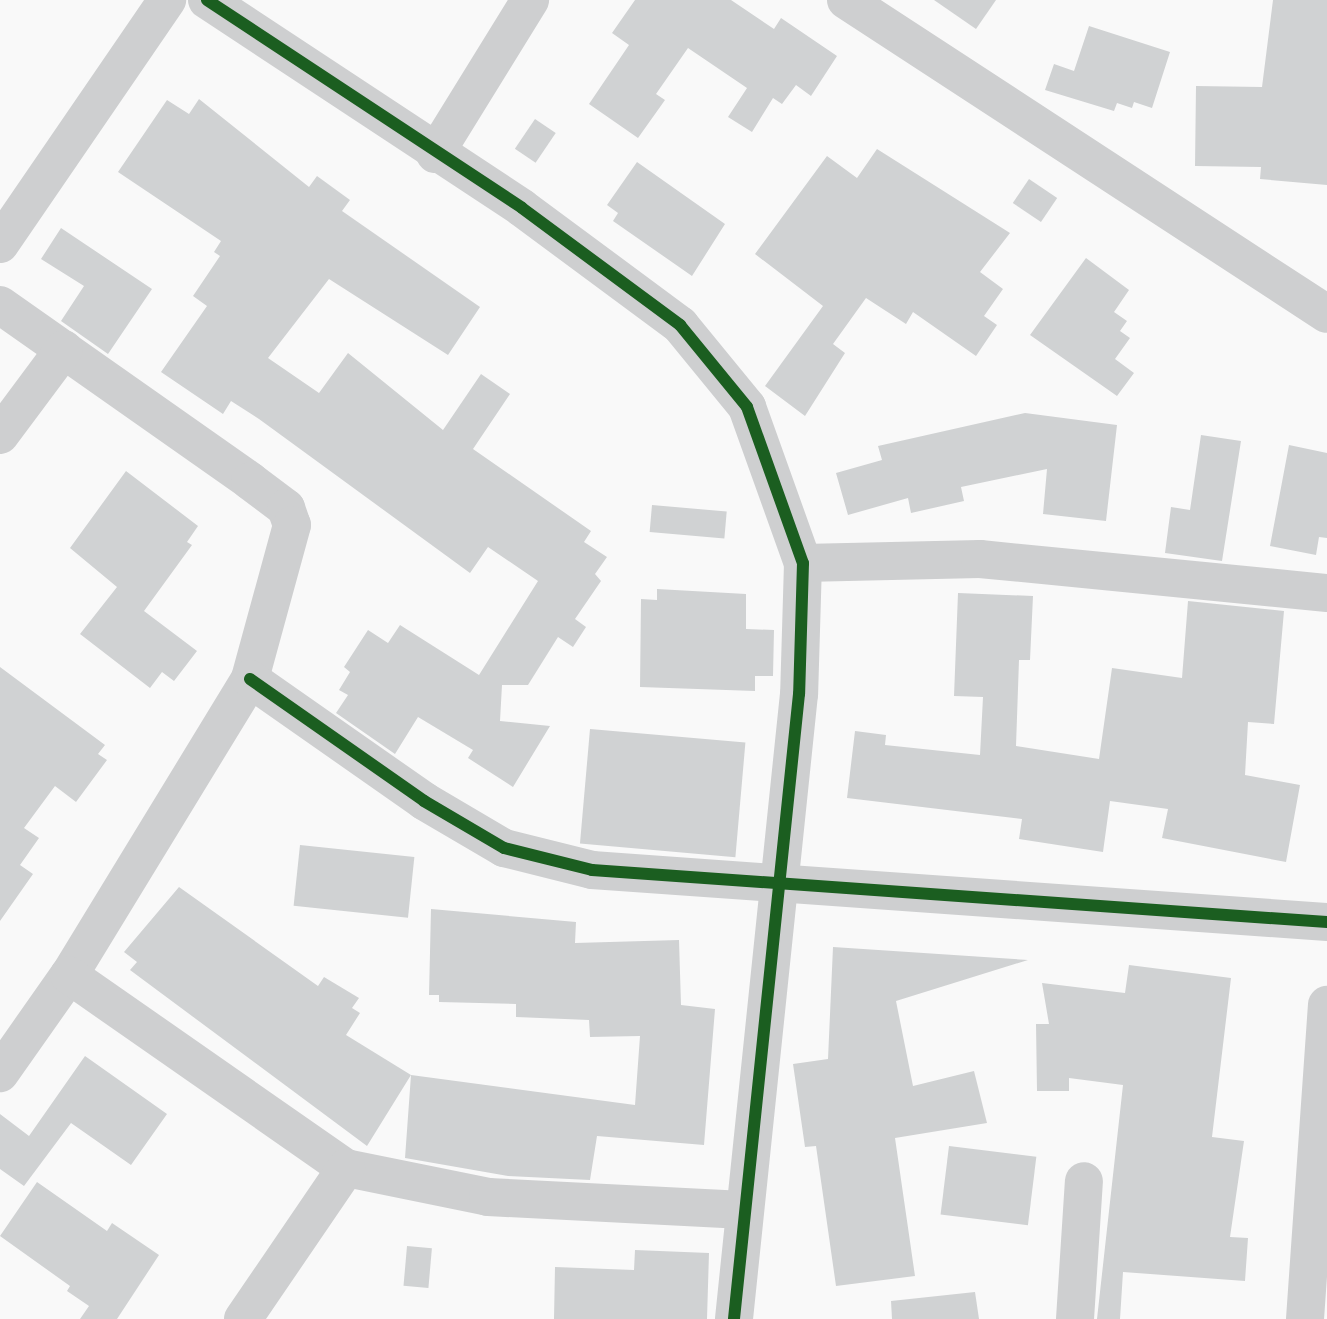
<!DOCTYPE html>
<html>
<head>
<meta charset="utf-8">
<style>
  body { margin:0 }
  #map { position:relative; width:1327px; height:1319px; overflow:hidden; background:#f9f9f9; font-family:Figtree,sans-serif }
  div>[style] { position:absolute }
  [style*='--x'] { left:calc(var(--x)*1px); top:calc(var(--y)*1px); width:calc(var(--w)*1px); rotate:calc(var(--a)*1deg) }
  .building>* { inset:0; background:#d0d2d3; transform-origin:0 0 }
  .street>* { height:38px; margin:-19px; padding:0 19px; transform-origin:19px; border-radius:19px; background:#cecfd0 }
  .cycleway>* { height:12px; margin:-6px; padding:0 6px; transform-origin:6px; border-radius:6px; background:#1b5e20 }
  span { translate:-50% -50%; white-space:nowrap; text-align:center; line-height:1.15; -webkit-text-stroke:8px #fff; paint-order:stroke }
</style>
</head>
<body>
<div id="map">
  <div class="building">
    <i style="clip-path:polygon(635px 0,731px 0,774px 29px,781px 18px,837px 56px,811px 96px,796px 85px,782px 104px,773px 98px,752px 132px,728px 117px,747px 88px,688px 48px,656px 94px,665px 100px,638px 138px,589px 104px,629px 45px,612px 33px)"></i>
    <i style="clip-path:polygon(934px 0,996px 0,976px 29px)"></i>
    <i style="clip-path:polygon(1273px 0,1327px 0,1327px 185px,1260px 179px,1261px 167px,1195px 166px,1196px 86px,1262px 87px)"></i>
    <i style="clip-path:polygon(1089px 26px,1170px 52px,1152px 108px,1134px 102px,1132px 108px,1117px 103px,1114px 111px,1045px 90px,1054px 64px,1074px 71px)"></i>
    <i style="clip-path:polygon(199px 99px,309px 187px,317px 176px,350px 200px,342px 211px,480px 307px,448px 355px,329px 279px,268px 358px,319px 393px,348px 353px,443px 430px,481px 374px,510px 394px,473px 449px,591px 531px,584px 542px,607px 557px,595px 574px,601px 581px,575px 619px,586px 627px,573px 647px,558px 637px,528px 685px,502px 685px,500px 721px,550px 726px,513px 787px,468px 758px,473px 750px,418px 717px,395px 754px,336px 713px,348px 695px,339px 690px,350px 672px,344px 667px,368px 630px,388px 643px,400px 625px,479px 675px,538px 581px,488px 547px,470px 573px,259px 419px,231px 401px,223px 414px,161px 372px,207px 306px,193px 296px,220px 256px,214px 252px,221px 241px,118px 172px,167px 100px,189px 114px)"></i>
    <i style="left:535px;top:119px;width:25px;height:36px;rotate:34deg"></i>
    <i style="clip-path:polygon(877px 149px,1010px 233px,980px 272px,1003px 289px,984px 316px,997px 325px,976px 356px,913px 312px,906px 324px,866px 298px,833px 344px,845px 353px,805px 416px,765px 386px,823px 306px,755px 254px,827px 156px,857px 178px)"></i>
    <i style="clip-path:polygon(637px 162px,725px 224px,692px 276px,613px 221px,618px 213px,607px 205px)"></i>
    <i style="left:1029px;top:179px;width:34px;height:29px;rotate:34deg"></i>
    <i style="clip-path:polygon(61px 228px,152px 289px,108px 354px,61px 321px,84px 286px,41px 259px)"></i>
    <i style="clip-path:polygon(1086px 258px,1129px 290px,1114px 312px,1127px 321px,1120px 331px,1130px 338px,1115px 359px,1134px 373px,1117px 396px,1030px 335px)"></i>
    <i style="clip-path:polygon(1025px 413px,1117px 425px,1106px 521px,1043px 514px,1047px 469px,961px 487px,964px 501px,911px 513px,908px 498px,848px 515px,836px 473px,882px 460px,878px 446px)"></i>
    <i style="clip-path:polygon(1201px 435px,1241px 441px,1222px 561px,1165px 553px,1171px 507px,1190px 510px)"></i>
    <i style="clip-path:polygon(1289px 445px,1327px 453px,1327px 538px,1319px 537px,1316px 555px,1270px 546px)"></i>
    <i style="clip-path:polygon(126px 471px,198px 526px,187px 542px,192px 545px,144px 611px,197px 651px,174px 681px,162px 672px,150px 688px,80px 634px,117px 587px,70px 548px)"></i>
    <i style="left:652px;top:505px;width:75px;height:27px;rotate:5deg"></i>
    <i style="clip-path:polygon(657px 589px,746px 594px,746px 629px,774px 630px,773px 676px,755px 676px,755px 691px,640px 687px,641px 599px,657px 600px)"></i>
    <i style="clip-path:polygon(958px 593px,1033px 596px,1030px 660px,1019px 660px,1016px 746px,1099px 759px,1112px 668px,1182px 678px,1188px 601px,1284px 611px,1274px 724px,1248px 722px,1245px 775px,1300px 785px,1286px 862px,1162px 838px,1168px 809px,1110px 801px,1103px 852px,1019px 839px,1022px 819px,847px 798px,855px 731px,886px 735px,885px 745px,980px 755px,983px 697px,954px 696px)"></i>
    <i style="clip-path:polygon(0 667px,105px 745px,98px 754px,107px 760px,76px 802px,55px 786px,24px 828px,39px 838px,20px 865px,33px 874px,0 921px)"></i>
    <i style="left:590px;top:729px;width:156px;height:115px;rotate:5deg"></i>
    <i style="left:300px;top:845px;width:115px;height:61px;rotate:6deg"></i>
    <i style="clip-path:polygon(179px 887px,318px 986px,324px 977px,359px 998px,352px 1008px,360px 1013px,346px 1035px,411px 1075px,367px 1146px,130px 970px,137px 962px,124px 952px)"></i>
    <i style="clip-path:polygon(431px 909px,576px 922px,575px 943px,679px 940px,681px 1005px,715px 1009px,704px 1145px,597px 1136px,590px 1180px,508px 1176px,405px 1158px,411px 1075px,635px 1105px,640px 1036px,590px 1037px,589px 1020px,516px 1017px,516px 1004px,439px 1002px,439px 995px,429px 995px)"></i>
    <i style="clip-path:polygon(833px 947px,1028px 960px,896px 1001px,913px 1086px,974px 1071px,987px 1123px,895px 1138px,915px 1276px,836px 1286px,816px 1146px,805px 1147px,793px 1064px,828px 1059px)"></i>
    <i style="clip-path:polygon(1129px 965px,1231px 978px,1212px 1137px,1244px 1141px,1230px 1237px,1248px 1238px,1245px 1281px,1123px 1272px,1120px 1319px,1097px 1319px,1123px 1085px,1069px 1078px,1069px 1091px,1037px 1091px,1036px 1024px,1049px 1024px,1042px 983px,1125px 993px)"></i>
    <i style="clip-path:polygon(85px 1056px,167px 1114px,131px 1165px,71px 1123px,24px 1186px,0 1169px,0 1114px,29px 1136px)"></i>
    <i style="left:949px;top:1146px;width:88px;height:69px;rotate:7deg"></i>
    <i style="clip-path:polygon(37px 1182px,107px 1231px,112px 1223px,159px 1255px,117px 1319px,80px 1319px,89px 1306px,67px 1291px,70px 1286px,0 1236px)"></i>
    <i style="left:407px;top:1246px;width:25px;height:40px;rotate:5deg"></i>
    <i style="clip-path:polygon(635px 1250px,709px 1253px,707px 1319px,554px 1319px,555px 1267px,634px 1270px)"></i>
    <i style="clip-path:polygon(975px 1292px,979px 1319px,892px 1319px,891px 1301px)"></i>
  </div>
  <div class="street">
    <i style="--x:207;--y:0;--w:377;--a:33.4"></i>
    <i style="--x:522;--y:208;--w:197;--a:36.5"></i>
    <i style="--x:680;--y:325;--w:106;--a:50.7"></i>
    <i style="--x:747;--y:407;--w:166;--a:70.3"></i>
    <i style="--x:803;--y:563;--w:131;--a:91.7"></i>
    <i style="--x:799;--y:694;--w:628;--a:95.94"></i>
    <i style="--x:846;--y:0;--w:574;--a:33.14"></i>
    <i style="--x:435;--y:154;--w:181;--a:-58.3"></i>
    <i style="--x:0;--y:244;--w:296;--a:-55.6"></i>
    <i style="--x:0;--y:305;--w:306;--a:35.1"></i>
    <i style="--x:250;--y:481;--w:45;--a:36.9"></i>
    <i style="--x:286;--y:508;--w:18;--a:71"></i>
    <i style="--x:292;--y:525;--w:160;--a:105.3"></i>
    <i style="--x:250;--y:679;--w:347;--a:121.4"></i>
    <i style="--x:69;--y:975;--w:120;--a:125.1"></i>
    <i style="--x:0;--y:435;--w:107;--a:-53.3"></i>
    <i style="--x:803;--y:563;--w:177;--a:-1.3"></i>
    <i style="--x:980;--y:559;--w:349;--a:5.6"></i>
    <i style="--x:250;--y:679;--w:213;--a:35"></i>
    <i style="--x:424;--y:801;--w:93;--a:30.4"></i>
    <i style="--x:504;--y:848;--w:91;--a:14"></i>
    <i style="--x:592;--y:870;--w:737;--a:4.05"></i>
    <i style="--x:69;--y:975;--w:338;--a:34.9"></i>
    <i style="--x:346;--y:1168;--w:145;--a:11.5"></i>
    <i style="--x:488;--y:1197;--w:256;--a:2.9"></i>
    <i style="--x:243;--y:1319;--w:183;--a:-55.7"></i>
    <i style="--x:1075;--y:1319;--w:138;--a:-86.3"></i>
    <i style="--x:1305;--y:1319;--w:315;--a:-86"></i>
  </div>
  <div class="cycleway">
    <i style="--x:207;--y:0;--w:377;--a:33.4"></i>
    <i style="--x:522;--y:208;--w:197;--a:36.5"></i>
    <i style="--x:680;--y:325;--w:106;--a:50.7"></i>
    <i style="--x:747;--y:407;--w:166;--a:70.3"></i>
    <i style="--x:803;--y:563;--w:131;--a:91.7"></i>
    <i style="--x:799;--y:694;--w:628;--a:95.94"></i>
    <i style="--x:250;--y:679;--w:213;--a:35"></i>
    <i style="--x:424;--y:801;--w:93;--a:30.4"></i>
    <i style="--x:504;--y:848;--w:91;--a:14"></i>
    <i style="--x:592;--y:870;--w:737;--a:4.05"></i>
  </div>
</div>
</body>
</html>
